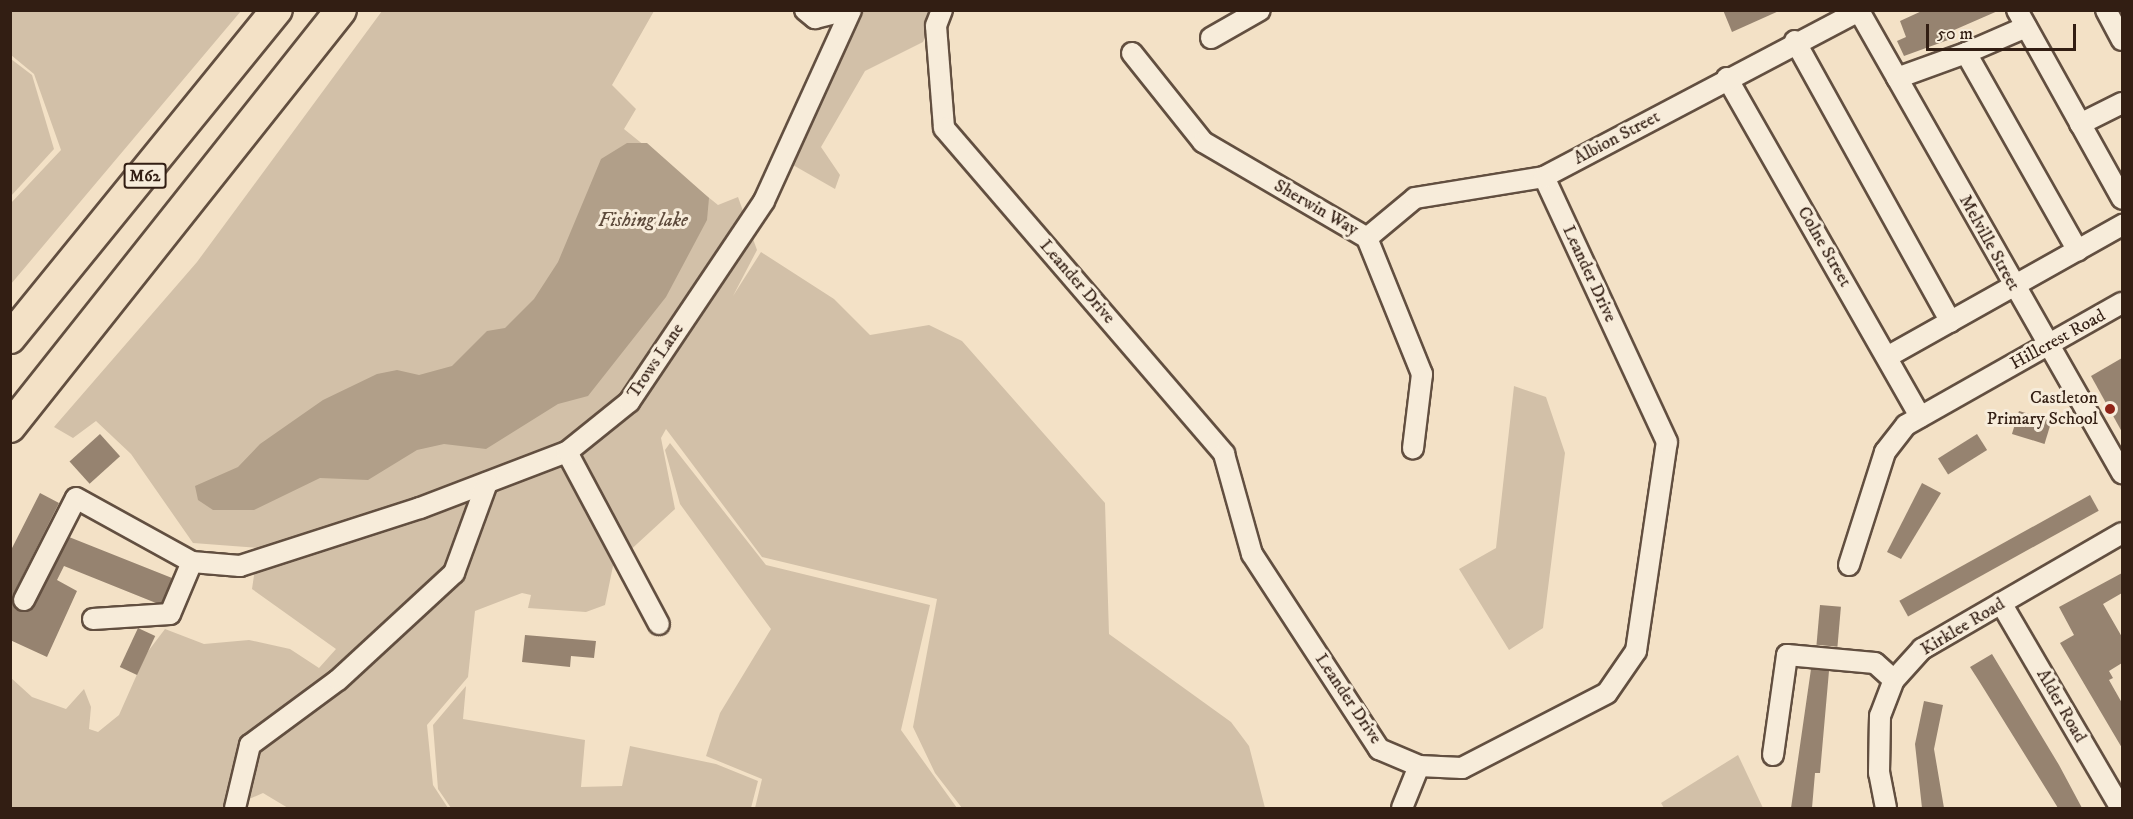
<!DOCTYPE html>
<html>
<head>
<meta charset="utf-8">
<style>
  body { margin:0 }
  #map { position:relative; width:2133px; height:819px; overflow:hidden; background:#f3e1c6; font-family:"IM FELL DW Pica",serif }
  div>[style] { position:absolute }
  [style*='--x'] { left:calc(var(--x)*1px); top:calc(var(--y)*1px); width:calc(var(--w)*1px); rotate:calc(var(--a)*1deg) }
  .green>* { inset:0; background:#d2c0a8 }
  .water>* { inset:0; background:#b19f89 }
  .building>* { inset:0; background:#968370; transform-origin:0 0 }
  .roads { filter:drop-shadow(2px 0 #624f40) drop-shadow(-2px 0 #624f40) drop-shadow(0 2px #624f40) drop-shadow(0 -2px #624f40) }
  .minor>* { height:20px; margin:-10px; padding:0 10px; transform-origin:10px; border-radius:10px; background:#f7ecda }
  .highway>* { height:30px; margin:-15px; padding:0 15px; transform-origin:15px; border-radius:15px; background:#f3e1c6 }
  .dots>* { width:16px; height:16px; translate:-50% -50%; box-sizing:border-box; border:3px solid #f7ecda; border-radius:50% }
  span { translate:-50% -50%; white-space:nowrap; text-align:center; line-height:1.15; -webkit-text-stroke:6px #f7ecda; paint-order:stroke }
  .shield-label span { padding:2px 4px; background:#f7ecda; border:2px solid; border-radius:4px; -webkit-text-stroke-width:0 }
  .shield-label { font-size:16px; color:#321e13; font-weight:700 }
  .street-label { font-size:18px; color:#321e13 }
  .poi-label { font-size:18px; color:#321e13 }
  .right { translate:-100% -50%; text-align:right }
  .water-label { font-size:20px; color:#5e4b3c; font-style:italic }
  .frame { position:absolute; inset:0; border:12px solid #321e13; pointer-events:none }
  .scale { position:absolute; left:1926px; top:24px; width:150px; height:27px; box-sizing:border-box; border:3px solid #321e13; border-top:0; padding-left:8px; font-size:18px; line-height:21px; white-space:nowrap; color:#321e13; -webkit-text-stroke:4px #f7ecda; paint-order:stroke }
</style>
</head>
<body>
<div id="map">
  <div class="green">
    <i style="clip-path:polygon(11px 10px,241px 11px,11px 284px,11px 203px,61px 150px,34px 74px,11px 55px)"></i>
    <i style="clip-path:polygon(382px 11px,654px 11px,612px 85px,636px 109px,624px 129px,718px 205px,738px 197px,757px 250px,733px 296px,761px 252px,834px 299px,870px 335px,929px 325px,962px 341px,1105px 503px,1109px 634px,1231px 722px,1249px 746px,1265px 808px,962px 808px,935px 773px,913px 727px,937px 599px,762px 557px,666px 429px,661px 438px,675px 509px,613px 566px,605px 605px,586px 612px,528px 608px,531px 595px,522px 593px,475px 611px,468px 677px,427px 725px,433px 785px,448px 808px,288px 808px,263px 793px,229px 808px,11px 808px,10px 677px,32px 697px,66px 709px,84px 689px,91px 707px,89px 729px,98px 732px,119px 715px,146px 654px,165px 629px,204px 644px,249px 640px,290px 649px,319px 668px,336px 649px,252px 589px,258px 548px,193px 543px,131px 454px,96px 421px,73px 438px,54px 427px,197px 262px)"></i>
    <i style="clip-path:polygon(841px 11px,937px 11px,923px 42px,865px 71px,821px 147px,840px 175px,835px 189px,786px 161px)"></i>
    <i style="clip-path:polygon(11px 59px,32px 75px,54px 149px,11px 196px)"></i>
    <i style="clip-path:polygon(1514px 386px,1546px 397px,1565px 453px,1543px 628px,1509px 650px,1459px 569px,1496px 548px)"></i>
    <i style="clip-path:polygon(670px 443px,766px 565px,930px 605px,901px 730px,957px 808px,755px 808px,762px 779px,706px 756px,720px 713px,771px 629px,680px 504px,665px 450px)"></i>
    <i style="clip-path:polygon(466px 686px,463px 719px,585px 740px,581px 787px,622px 786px,630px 746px,716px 764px,758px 781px,751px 808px,451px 808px,438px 789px,433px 725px)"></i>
    <i style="clip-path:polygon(1738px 755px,1763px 808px,1664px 808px,1661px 803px)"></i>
  </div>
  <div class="water">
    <i style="clip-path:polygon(627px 143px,647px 143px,709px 198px,707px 220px,666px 297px,588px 396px,558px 404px,486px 449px,444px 444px,417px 450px,368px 480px,320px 478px,254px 510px,213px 510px,198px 500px,195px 486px,238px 467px,260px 444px,323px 400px,377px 374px,397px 370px,419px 375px,452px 366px,487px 331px,505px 328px,534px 299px,558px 262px,601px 159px)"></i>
  </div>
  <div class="building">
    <i style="clip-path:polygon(1723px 10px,1781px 10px,1732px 32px)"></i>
    <i style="clip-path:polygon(1924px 10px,2000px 10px,1945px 34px,1948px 40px,1904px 56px,1897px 41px,1906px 37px,1900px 21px)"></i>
    <i style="clip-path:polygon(2122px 358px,2122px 432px,2091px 376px)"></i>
    <i style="left:2019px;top:411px;width:34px;height:24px;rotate:17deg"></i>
    <i style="left:100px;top:434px;width:30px;height:41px;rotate:48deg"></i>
    <i style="left:1977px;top:434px;width:19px;height:46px;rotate:58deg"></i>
    <i style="clip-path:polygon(1922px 483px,1941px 493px,1901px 559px,1887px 552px)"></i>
    <i style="clip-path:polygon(40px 493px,59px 503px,13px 595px,18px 610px,34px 606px,69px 537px,172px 578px,162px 603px,156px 603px,64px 566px,57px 580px,77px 591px,47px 657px,10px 640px,10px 552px)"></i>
    <i style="left:2090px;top:495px;width:18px;height:218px;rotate:61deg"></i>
    <i style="clip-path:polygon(2122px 573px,2122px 593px,2103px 604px,2122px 637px,2122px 663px,2109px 671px,2113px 678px,2109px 680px,2122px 703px,2122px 748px,2060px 643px,2074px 635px,2059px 607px)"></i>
    <i style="left:1820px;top:605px;width:21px;height:40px;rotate:5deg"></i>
    <i style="left:138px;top:628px;width:19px;height:43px;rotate:25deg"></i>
    <i style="clip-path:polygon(525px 635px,596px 641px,594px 658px,571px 656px,570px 667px,522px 662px)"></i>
    <i style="clip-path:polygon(1992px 654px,2059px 765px,2082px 808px,2058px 808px,1979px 681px,1970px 667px)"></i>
    <i style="clip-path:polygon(1811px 669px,1829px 671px,1820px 773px,1815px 773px,1812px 808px,1791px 808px)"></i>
    <i style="clip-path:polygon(1924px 701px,1943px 705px,1934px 749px,1944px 808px,1922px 808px,1915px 744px)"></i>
  </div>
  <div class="roads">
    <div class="minor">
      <i style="--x:805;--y:10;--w:13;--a:39"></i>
      <i style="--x:815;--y:18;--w:32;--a:-14"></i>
      <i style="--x:942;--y:10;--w:17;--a:111"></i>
      <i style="--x:936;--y:26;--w:102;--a:85.5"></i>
      <i style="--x:944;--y:128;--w:430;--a:49.3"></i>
      <i style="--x:1224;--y:454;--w:104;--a:74.4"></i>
      <i style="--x:1252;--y:554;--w:233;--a:56.9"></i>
      <i style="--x:1379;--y:749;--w:43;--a:23"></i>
      <i style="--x:1419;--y:766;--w:43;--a:2.7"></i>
      <i style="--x:1462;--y:768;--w:163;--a:-27.3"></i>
      <i style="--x:1607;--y:693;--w:51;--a:-55.4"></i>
      <i style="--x:1636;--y:651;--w:211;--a:-81.6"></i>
      <i style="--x:1667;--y:442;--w:292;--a:-114.9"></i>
      <i style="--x:2017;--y:10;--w:216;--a:60.9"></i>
      <i style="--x:2106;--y:10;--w:34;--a:62"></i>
      <i style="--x:1859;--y:11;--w:532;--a:60.35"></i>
      <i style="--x:2026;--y:27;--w:65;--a:156.6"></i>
      <i style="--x:1966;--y:53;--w:227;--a:60.5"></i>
      <i style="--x:1211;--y:38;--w:56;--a:-29.7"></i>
      <i style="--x:1795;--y:41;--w:321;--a:61"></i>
      <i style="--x:1132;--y:53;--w:114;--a:51.4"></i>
      <i style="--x:1203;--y:142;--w:190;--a:30.3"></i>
      <i style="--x:1367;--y:238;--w:147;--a:68"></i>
      <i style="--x:1422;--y:374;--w:75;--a:96.9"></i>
      <i style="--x:1727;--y:78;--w:390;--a:60.3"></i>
      <i style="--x:1897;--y:78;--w:73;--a:-19.9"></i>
      <i style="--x:2080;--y:124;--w:47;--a:-26.6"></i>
      <i style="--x:1367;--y:238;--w:62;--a:-39.8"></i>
      <i style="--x:1415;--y:198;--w:131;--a:-9.2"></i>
      <i style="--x:1544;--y:177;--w:358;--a:-27.8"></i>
      <i style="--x:1887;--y:357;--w:270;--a:-29.3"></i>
      <i style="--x:567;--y:452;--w:195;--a:61.9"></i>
      <i style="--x:1849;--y:565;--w:119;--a:-72.3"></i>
      <i style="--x:1885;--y:452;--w:34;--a:-52"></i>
      <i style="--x:1906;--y:425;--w:248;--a:-29.5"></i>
      <i style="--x:24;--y:600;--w:114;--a:-63"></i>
      <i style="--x:76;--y:498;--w:132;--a:28.9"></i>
      <i style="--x:192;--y:562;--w:48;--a:4.8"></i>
      <i style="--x:240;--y:566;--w:189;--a:-17.9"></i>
      <i style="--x:420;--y:508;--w:157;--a:-20.9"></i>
      <i style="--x:567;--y:452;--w:80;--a:-38.9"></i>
      <i style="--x:629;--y:402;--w:242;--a:-56.1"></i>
      <i style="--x:764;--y:201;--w:210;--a:-65.5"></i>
      <i style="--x:2001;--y:603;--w:238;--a:59.7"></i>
      <i style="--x:93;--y:619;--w:77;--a:-3.7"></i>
      <i style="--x:170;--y:614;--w:56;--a:-67.1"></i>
      <i style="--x:1773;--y:755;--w:101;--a:-82"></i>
      <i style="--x:1787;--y:655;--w:88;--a:5.2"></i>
      <i style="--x:1875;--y:663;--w:25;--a:42"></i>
      <i style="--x:235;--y:808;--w:65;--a:-76.6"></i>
      <i style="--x:250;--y:745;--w:109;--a:-36.5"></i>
      <i style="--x:338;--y:680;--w:158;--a:-42.7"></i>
      <i style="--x:454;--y:573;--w:96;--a:-69.9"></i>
      <i style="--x:1402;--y:808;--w:45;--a:-68"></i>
      <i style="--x:1886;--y:808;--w:36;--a:-101"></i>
      <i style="--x:1879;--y:773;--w:57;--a:-89"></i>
      <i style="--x:1880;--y:716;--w:39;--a:-69"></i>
      <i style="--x:1894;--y:680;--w:42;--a:-47.9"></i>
      <i style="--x:1922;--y:649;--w:231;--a:-30.1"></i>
    </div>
    <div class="highway">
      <i style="--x:10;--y:338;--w:423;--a:-50.9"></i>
      <i style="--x:10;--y:427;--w:532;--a:-51.56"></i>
    </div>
  </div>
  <div class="dots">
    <i style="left:2110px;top:409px;background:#8f2418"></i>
  </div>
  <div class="shield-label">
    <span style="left:145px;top:176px">M62</span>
  </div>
  <div class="street-label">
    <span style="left:1617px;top:138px;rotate:-28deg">Albion Street</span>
    <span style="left:1316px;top:208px;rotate:30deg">Sherwin Way</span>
    <span style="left:1989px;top:243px;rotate:61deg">Melville Street</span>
    <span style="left:1824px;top:247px;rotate:60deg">Colne Street</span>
    <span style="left:1589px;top:274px;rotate:65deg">Leander Drive</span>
    <span style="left:1077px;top:282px;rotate:49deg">Leander Drive</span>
    <span style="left:2058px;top:340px;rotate:-29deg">Hillcrest Road</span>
    <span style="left:656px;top:361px;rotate:-56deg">Trows Lane</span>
    <span style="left:1963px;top:627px;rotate:-31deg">Kirklee Road</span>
    <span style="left:1348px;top:699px;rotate:56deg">Leander Drive</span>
    <span style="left:2061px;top:706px;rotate:60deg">Alder Road</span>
  </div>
  <div class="poi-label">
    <span class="right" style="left:2098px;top:409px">Castleton<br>Primary School</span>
  </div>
  <div class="water-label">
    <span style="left:643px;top:220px">Fishing lake</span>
  </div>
  <div class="frame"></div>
  <div class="scale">50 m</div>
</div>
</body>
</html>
